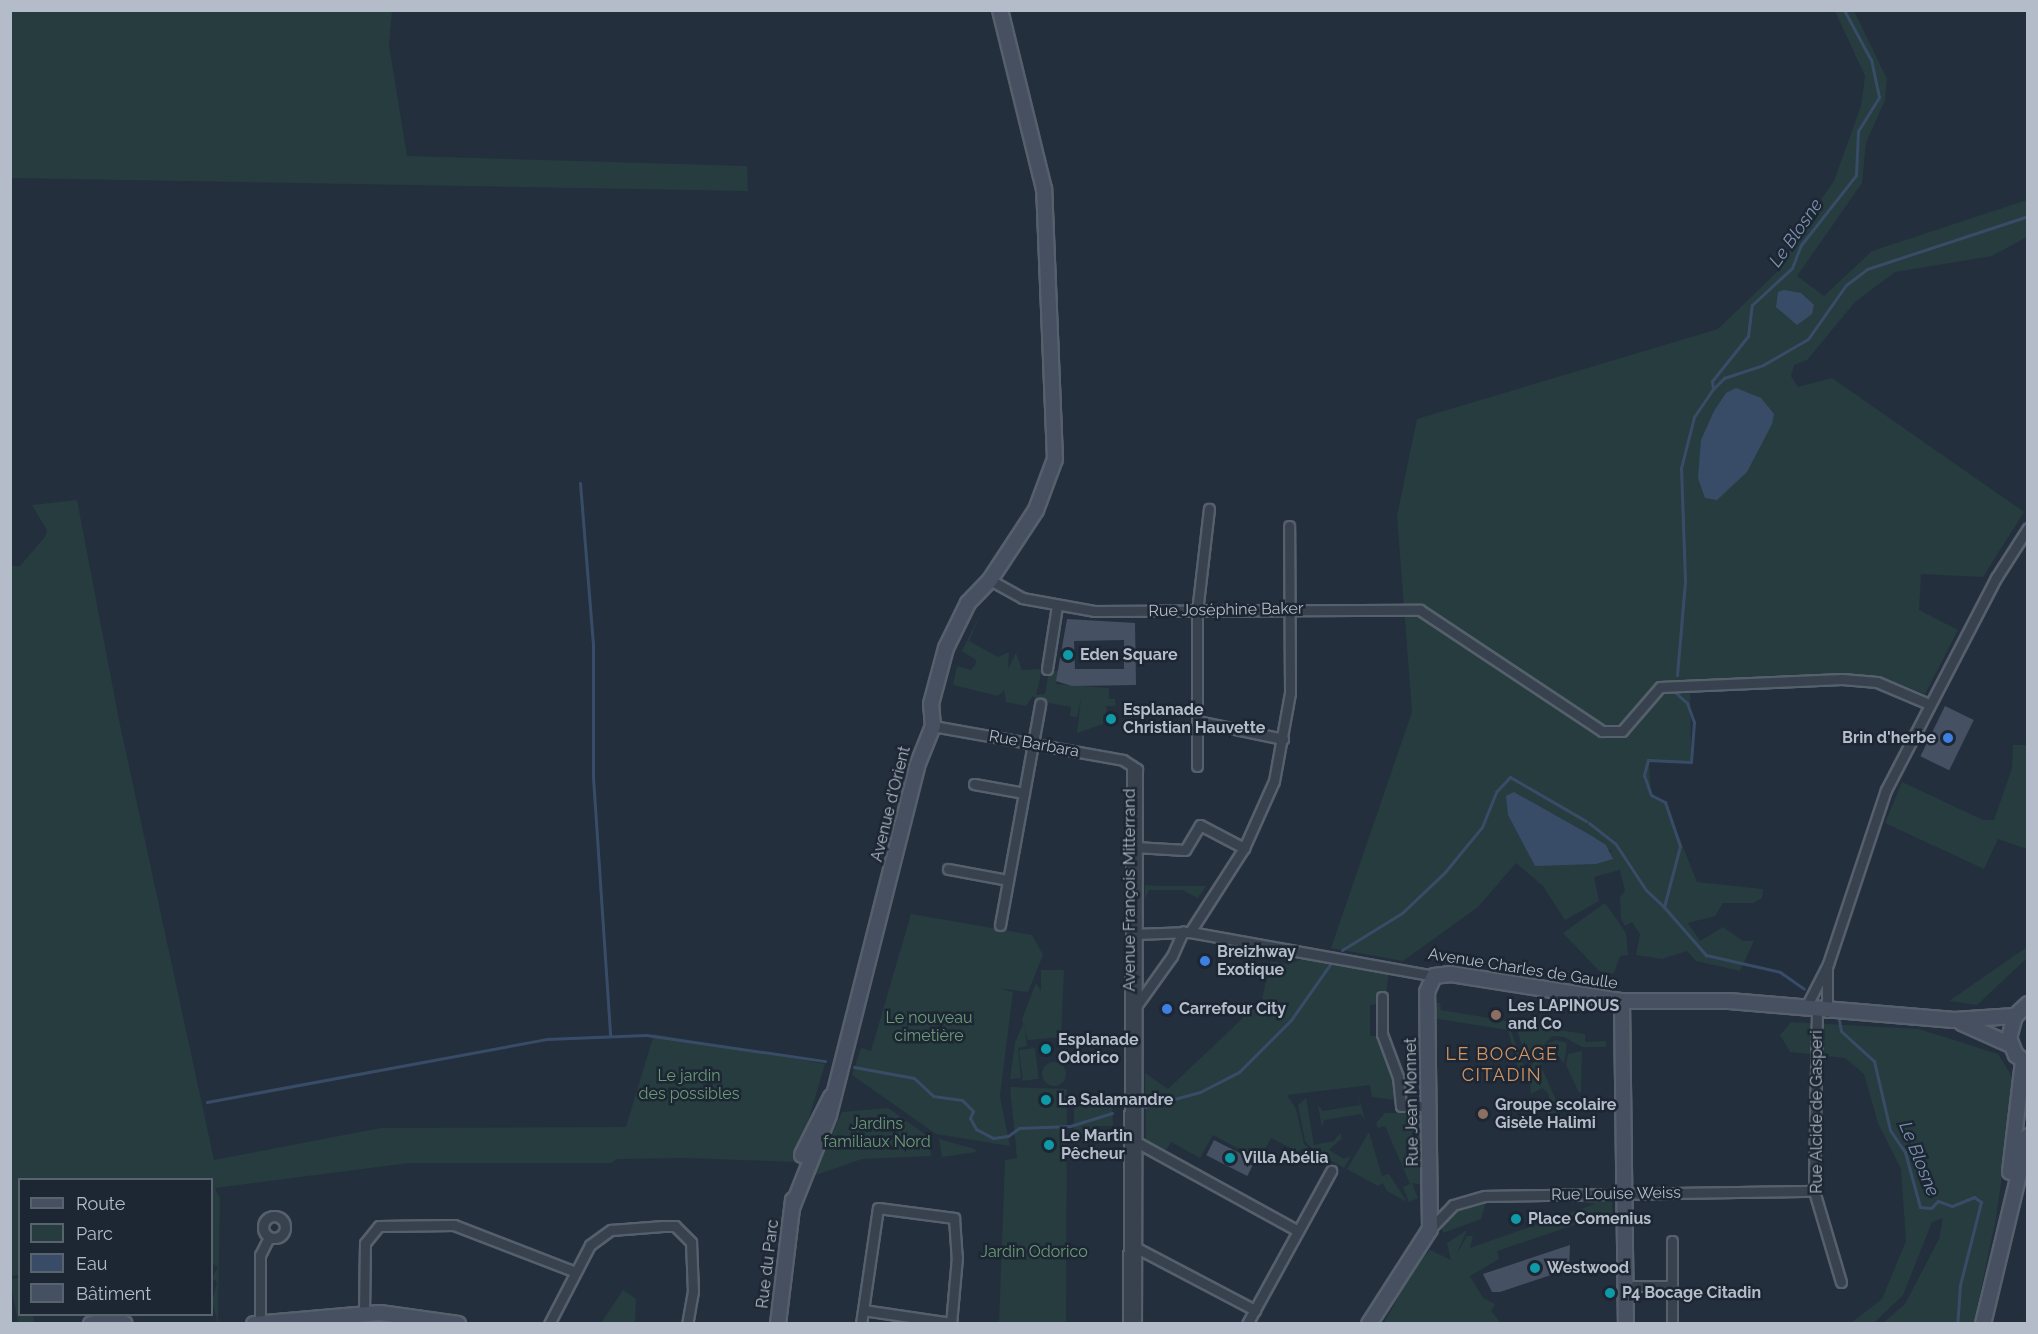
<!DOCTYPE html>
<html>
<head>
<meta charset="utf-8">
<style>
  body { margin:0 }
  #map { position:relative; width:2038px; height:1334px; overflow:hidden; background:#242f3e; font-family:Raleway,sans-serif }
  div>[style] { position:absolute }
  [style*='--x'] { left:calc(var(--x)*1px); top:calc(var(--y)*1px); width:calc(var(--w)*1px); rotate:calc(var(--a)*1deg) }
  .green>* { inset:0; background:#263c3f; transform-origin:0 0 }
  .round { border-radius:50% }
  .water>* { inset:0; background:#394c67 }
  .stream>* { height:3px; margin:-1.5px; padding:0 1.5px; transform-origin:1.5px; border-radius:1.5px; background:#394c67 }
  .building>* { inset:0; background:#455162; transform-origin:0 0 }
  .roads { filter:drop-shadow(2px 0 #565f6c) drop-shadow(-2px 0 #565f6c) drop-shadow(0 2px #565f6c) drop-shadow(0 -2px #565f6c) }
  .street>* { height:9px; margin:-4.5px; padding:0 4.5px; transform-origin:4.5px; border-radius:4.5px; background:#38414e }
  .street>.ring { margin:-4.5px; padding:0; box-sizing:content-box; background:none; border:9px solid #38414e; border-radius:50% }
  .secondary>* { height:14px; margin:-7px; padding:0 7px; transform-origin:7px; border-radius:7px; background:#465061 }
  .dots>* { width:16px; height:16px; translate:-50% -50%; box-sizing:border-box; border:3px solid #1d2633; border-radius:50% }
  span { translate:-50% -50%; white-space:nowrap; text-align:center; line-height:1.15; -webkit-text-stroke:5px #1d2633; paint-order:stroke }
  .street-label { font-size:16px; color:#b4bcc9 }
  .poi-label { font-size:16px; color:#b4bcc9; font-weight:700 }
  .left { translate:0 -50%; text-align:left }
  .right { translate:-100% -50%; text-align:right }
  .park-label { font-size:16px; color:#6b9a76 }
  .water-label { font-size:18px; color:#7c92b1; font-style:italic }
  .neighbourhood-label { font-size:18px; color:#d59563; letter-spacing:1.5px }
  .frame { position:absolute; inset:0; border:12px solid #b4bcc9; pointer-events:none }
  .legend { position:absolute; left:18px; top:1178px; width:195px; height:138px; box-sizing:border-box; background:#1d2633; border:2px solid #59626f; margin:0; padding:8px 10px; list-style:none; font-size:18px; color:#b4bcc9 }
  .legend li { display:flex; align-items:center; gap:12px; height:30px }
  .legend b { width:30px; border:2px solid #59626f }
</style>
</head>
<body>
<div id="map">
  <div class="green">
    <i style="clip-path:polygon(392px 11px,389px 45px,407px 156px,747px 166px,748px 191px,11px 178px,11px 11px)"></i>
    <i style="clip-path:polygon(evenodd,1835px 11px,1854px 11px,1887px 79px,1885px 100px,1866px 143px,1862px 183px,1797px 276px,1824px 296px,1872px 251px,2027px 200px,2027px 237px,1992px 256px,1895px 272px,1855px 302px,1807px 360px,1794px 365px,1791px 376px,1798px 387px,1832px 378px,2024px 512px,1983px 577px,1921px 574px,1919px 610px,1958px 630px,1925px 694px,1882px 677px,1850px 674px,1690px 680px,1691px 762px,1649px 760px,1651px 795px,1665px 802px,1697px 882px,1763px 889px,1762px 898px,1753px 903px,1723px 903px,1715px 916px,1688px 923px,1700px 941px,1723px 927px,1743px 941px,1754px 941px,1740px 971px,1696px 961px,1687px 951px,1662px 959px,1636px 955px,1640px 934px,1632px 922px,1625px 926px,1621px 918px,1620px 897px,1625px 891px,1620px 870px,1594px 877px,1599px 901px,1565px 920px,1543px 886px,1516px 863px,1478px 907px,1403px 961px,1331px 948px,1412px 712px,1397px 516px,1417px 419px,1718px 329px,1782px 267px,1797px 234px,1834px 181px,1861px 106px,1865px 76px,1835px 11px,1514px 792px,1587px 833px,1612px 852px,1581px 863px,1535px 865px,1508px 815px,1514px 792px)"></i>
    <i style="clip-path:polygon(77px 500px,119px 720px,214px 1160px,381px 1128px,626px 1127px,654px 1034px,825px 1064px,796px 1162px,684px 1158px,617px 1159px,611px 1163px,409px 1163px,215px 1188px,220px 1198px,218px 1324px,212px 1301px,217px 1282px,212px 1278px,218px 1267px,212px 1263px,212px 1180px,20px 1180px,19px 1275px,11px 1276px,10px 566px,20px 566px,45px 537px,47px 530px,32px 505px)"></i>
    <i style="clip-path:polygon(982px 611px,969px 641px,998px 657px,1009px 652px,1008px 669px,1016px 653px,1022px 670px,1042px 669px,1036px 695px,1045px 694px,1049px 670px,1058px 671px,1056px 684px,1109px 688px,1109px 699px,1115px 699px,1116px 706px,1106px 706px,1109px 721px,1104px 714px,1103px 724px,1077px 733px,1081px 699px,1077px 717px,1070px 716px,1071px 707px,1038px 701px,1033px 696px,1026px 706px,1006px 702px,1004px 690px,998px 696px,953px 685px,957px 666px,971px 670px,975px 665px,976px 660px,962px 651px)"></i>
    <i style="clip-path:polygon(2013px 745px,2027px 745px,2027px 849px,1998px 839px,1984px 869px,1885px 823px,1902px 782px,1983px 820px,1994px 820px,2012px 768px)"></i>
    <i style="clip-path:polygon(1145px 885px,1162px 886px,1206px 886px,1198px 898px,1182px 890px,1149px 890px,1145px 899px)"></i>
    <i style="clip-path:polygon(1605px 903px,1626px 933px,1628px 955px,1620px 956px,1614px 973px,1604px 976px,1563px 933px)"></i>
    <i style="clip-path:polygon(911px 914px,1032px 935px,1043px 955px,1028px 992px,998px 988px,1013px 992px,1000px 1096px,1010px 1146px,936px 1134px,852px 1075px,861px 1048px,871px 1051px)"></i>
    <i style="clip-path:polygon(2027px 947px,2027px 958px,1977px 1005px,1949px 1001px)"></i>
    <i style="clip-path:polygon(1303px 959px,1389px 971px,1386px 995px,1378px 995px,1378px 1004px,1370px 1005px,1370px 1036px,1380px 1036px,1394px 1078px,1395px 1100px,1372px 1097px,1370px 1085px,1287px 1095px,1296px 1109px,1304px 1144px,1319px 1157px,1316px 1162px,1301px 1154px,1304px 1148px,1298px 1152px,1271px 1138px,1259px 1160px,1213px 1135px,1200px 1158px,1171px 1142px,1166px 1150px,1146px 1140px,1145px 1073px,1168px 1089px,1262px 1000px,1270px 961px,1287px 964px)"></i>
    <i style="clip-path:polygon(1041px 970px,1064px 970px,1061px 1037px,1028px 1040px,1022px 1019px,1036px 983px,1041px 991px)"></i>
    <i style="clip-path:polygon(1432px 1002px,1440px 1003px,1441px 1010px,1507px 1021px,1524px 1066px,1518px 1069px,1508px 1030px,1432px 1018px)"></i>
    <i style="clip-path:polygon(1024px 1022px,1027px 1046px,1018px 1048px,1021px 1078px,1010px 1079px,1015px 1042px)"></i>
    <i style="clip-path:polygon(1791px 1022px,1919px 1029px,1998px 1054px,2007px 1068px,2015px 1083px,1996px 1218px,1974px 1323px,1883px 1323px,1905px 1304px,1939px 1239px,1943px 1218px,1932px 1222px,1903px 1295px,1875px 1322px,1851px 1323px,1882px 1299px,1906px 1241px,1901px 1169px,1878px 1123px,1864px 1074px,1845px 1058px,1790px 1052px,1780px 1035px)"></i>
    <i style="clip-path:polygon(1515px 1023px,1585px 1034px,1585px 1042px,1606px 1041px,1606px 1047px,1582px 1047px,1564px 1037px,1552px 1036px,1527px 1063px)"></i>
    <i style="clip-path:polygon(1556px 1040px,1567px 1043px,1564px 1063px,1558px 1056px,1540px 1064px,1560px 1109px,1550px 1117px,1546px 1115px,1551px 1105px,1548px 1093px,1542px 1088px,1531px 1094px,1529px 1069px,1546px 1044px)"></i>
    <i style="left:1035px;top:1048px;width:31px;height:16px;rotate:83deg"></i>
    <i style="clip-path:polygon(1582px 1051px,1581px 1092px,1579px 1093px,1566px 1065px,1568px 1054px)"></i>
    <i class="round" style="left:1042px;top:1062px;width:24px;height:24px"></i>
    <i style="clip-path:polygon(1010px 1087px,1067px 1089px,1066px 1323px,999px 1323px,1005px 1160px,1017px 1158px)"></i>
    <i style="clip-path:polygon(1306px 1098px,1314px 1145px,1334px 1141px,1340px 1133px,1342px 1138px,1329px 1150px,1344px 1159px,1351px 1156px,1344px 1168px,1315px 1152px,1305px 1141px,1298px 1105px)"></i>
    <i style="clip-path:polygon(1359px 1098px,1365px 1120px,1361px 1114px,1324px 1120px,1322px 1127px,1318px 1105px,1323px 1111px,1360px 1105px)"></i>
    <i style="clip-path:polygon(1112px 1102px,1113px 1126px,1094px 1126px,1094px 1136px,1113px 1133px,1113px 1141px,1074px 1141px,1074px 1103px)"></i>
    <i style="clip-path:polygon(888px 1108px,929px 1137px,931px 1156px,862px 1159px,813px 1176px,842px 1112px)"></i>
    <i style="clip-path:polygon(1385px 1113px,1416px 1113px,1422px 1118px,1423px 1185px,1412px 1183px,1418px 1198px,1409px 1202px,1403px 1187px,1410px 1184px,1385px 1126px,1378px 1128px,1376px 1123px)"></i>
    <i style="clip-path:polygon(1369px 1132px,1382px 1176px,1389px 1174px,1407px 1202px,1387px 1191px,1383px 1183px,1378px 1186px,1347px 1169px)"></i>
    <i style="clip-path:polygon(939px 1139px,975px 1149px,976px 1152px,942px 1157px)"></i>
    <i style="clip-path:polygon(1565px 1200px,1612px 1199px,1613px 1229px,1610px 1213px,1497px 1251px,1499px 1259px,1470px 1276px,1483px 1298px,1495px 1304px,1491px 1311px,1501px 1323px,1384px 1323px,1413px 1270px,1430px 1250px,1451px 1260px,1447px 1243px,1467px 1230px,1456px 1255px,1467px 1236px,1473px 1236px,1470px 1248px,1595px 1204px)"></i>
    <i style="clip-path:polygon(1486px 1202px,1481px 1219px,1443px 1233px,1441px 1225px,1456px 1211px)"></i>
    <i style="clip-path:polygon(19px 1278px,20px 1314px,33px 1315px,34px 1323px,18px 1323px,10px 1279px)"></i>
    <i style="clip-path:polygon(623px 1290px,636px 1299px,635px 1323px,601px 1323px)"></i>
  </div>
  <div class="water">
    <i style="clip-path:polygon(1784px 290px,1801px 293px,1814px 305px,1812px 314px,1797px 325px,1776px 307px,1778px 292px)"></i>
    <i style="clip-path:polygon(1736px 388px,1761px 398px,1774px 414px,1772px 424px,1747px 472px,1717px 500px,1705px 498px,1698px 478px,1701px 440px,1714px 411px,1726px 393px)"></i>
    <i style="clip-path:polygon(1514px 792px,1587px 833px,1606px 845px,1613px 859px,1596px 864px,1535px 866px,1508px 815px,1506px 796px)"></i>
  </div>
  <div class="stream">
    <i style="--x:1713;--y:389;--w:16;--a:-45"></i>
    <i style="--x:1724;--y:378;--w:41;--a:-18.4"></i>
    <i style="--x:1763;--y:365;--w:52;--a:-30"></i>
    <i style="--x:1808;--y:339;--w:66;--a:-54.9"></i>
    <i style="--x:1846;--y:285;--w:26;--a:-37"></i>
    <i style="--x:1867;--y:269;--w:169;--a:-18.2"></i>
    <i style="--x:580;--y:483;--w:161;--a:85.4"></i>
    <i style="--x:593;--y:643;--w:134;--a:90"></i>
    <i style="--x:593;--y:777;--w:259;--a:86.2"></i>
    <i style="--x:1677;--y:675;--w:94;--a:-85.1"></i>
    <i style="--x:1685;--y:581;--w:113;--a:-92"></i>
    <i style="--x:1681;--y:468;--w:53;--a:-75.7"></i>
    <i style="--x:1694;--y:417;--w:34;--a:-56"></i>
    <i style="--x:1713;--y:389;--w:8;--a:-97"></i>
    <i style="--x:1712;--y:381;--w:58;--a:-51.3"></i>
    <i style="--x:1748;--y:336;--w:31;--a:-83"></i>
    <i style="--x:1752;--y:305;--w:54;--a:-42.8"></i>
    <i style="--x:1792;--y:268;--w:25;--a:-69"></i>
    <i style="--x:1801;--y:245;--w:89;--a:-51.8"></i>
    <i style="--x:1856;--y:175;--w:44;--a:-87.4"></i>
    <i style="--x:1858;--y:131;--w:40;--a:-58"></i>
    <i style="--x:1879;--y:97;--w:38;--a:-102"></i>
    <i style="--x:1871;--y:60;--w:57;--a:-118.4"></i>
    <i style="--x:1676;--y:693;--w:15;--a:42"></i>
    <i style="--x:1687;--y:703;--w:20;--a:70"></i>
    <i style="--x:1694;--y:722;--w:40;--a:94.3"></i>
    <i style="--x:1691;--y:762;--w:43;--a:-177.3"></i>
    <i style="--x:1648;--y:760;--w:16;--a:105"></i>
    <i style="--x:1644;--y:775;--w:21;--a:71"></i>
    <i style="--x:1651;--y:795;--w:16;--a:27"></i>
    <i style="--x:1665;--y:802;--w:46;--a:71.2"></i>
    <i style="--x:1680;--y:846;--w:63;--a:104.7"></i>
    <i style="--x:1664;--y:907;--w:64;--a:48.8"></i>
    <i style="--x:1706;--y:955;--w:76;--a:12.9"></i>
    <i style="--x:1780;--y:972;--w:29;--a:35"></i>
    <i style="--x:1589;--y:823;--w:33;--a:38"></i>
    <i style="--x:1615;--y:843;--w:56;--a:56.6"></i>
    <i style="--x:1646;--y:890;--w:25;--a:43"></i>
    <i style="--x:1342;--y:950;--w:70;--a:-31.7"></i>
    <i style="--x:1402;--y:913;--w:59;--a:-43.6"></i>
    <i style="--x:1445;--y:872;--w:58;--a:-50.6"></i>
    <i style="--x:1482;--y:827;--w:38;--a:-68"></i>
    <i style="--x:1496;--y:792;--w:21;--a:-47"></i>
    <i style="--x:1510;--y:777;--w:88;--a:30.1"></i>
    <i style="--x:1839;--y:1020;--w:11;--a:80"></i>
    <i style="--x:1841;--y:1031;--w:45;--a:42.3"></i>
    <i style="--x:1874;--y:1061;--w:71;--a:76.9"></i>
    <i style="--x:1890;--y:1130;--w:27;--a:56"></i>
    <i style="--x:1905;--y:1152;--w:57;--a:74.7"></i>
    <i style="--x:1920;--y:1207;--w:11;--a:5"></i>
    <i style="--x:1931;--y:1208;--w:10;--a:-45"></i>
    <i style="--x:1938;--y:1201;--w:15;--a:20"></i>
    <i style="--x:1952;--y:1206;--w:24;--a:-22"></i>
    <i style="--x:1974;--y:1197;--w:9;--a:36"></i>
    <i style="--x:1981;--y:1202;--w:86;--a:104.2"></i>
    <i style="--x:1960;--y:1285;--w:39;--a:94"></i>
    <i style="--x:854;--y:1067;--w:61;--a:10.4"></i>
    <i style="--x:914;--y:1078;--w:26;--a:43"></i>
    <i style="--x:933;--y:1096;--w:29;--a:8"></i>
    <i style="--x:962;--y:1100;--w:16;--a:45"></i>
    <i style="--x:973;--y:1111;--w:8;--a:113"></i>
    <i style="--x:970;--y:1118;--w:13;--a:61"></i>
    <i style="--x:976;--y:1129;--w:19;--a:28"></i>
    <i style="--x:993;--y:1138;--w:15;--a:-8"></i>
    <i style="--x:1008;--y:1136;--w:14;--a:-36"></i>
    <i style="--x:1019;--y:1128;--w:51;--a:-2.2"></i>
    <i style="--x:1070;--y:1126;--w:44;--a:-17.2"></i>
    <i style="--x:207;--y:1102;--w:345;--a:-10.5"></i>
    <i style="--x:546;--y:1039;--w:100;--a:-2.3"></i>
    <i style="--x:646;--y:1035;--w:181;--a:8.3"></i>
    <i style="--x:1145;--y:1107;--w:57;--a:-15.3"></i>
    <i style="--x:1200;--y:1092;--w:44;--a:-27.1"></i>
    <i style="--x:1239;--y:1072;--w:74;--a:-45"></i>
    <i style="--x:1291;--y:1020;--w:70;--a:-54.9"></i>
  </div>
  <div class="building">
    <i style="clip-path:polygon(evenodd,1067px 619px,1135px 623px,1136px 685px,1072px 686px,1056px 681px,1067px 619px,1124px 640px,1124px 669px,1075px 669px,1074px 641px,1124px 640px)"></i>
    <i style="left:1945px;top:706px;width:32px;height:56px;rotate:26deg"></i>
    <i style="left:1214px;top:1140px;width:46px;height:17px;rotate:27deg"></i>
    <i style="clip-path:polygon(1570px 1245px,1569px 1269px,1500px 1292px,1492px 1292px,1483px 1274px)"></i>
  </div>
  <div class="roads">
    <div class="street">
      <i style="--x:990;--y:580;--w:37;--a:29"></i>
      <i style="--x:1022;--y:598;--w:73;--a:10.2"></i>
      <i style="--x:1094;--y:611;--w:326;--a:-0.2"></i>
      <i style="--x:1420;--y:610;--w:219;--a:33.6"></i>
      <i style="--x:1602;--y:731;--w:20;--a:0"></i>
      <i style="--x:1622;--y:731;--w:58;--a:-49.2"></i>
      <i style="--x:1660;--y:687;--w:182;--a:-2.5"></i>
      <i style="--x:1842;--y:679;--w:35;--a:5"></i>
      <i style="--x:1877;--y:682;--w:56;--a:22.9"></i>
      <i style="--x:1047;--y:669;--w:64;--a:-81"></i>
      <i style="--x:1197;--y:721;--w:88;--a:11.8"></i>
      <i style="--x:933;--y:726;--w:193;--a:10.1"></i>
      <i style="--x:1123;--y:760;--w:17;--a:33"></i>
      <i style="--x:1137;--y:769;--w:555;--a:90.1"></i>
      <i style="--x:1197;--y:766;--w:154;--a:-90"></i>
      <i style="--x:1197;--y:612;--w:104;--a:-83.4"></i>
      <i style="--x:974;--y:784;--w:51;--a:10.2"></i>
      <i style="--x:1135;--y:847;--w:50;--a:3.4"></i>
      <i style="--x:1185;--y:850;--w:29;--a:-59"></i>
      <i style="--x:1200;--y:825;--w:50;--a:27.6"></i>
      <i style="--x:948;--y:869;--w:61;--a:10.4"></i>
      <i style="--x:1000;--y:925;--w:225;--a:-79.7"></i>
      <i style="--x:1190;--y:932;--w:248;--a:10.2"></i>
      <i style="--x:1134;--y:934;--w:56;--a:-2"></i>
      <i style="--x:1190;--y:932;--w:100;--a:-57.3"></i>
      <i style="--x:1244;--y:848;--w:73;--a:-65.9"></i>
      <i style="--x:1274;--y:781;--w:89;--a:-79.7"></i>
      <i style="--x:1290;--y:693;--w:167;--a:-90.3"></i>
      <i style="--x:1382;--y:997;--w:37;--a:90"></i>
      <i style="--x:1382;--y:1034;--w:46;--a:69.6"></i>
      <i style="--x:1398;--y:1077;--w:29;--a:84"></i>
      <i style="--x:1401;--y:1106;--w:28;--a:0"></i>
      <i style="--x:1137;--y:1005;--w:60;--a:-54.5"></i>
      <i style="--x:1172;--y:956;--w:27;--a:-66"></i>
      <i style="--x:1805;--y:1009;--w:51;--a:-62.9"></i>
      <i style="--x:1828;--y:964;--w:183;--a:-71.6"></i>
      <i style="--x:1886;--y:790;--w:239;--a:-62.6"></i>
      <i style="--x:1996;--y:578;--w:59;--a:-57.4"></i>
      <i style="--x:1817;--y:1011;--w:180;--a:91"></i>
      <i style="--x:1814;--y:1191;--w:95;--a:73.5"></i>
      <i style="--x:1827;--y:1012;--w:43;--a:-90"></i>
      <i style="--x:1131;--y:1145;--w:9;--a:-6"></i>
      <i style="--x:1140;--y:1144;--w:180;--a:28.8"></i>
      <i class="ring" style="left:263px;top:1216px;width:13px;height:13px"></i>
      <i style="--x:1430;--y:1229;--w:33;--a:-46"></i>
      <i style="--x:1453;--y:1205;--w:33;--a:-16"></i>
      <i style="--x:1485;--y:1196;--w:329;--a:-0.9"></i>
      <i style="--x:1672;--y:1241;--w:83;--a:90"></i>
      <i style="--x:1133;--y:1246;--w:138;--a:27.7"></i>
      <i style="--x:1626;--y:1286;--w:46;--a:0"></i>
      <i style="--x:863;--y:1310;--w:89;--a:8.4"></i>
      <i style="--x:364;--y:1314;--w:71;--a:-89.2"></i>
      <i style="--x:365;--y:1243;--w:22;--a:-51"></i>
      <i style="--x:379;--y:1226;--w:75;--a:-0.8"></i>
      <i style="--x:454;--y:1225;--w:128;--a:21.1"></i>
      <i style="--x:260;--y:1321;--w:66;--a:-90"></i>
      <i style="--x:260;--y:1255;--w:20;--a:-63"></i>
      <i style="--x:549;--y:1324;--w:89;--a:-62.6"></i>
      <i style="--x:590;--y:1245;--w:26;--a:-36"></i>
      <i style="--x:611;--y:1230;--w:52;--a:-4.4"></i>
      <i style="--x:663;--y:1226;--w:12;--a:0"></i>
      <i style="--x:675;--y:1226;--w:23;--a:45"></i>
      <i style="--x:691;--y:1242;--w:49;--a:87.7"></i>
      <i style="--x:693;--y:1291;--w:34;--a:100"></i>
      <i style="--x:861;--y:1324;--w:117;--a:-81.7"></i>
      <i style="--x:878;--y:1208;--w:77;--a:7.5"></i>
      <i style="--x:954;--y:1218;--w:39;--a:86"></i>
      <i style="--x:957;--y:1257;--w:67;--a:95.1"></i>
      <i style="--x:1128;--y:1324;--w:558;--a:-89.59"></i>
      <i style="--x:1247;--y:1324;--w:175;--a:-61.2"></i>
    </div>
    <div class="secondary">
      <i style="--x:1622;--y:1001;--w:323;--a:89.3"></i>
      <i style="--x:2028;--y:1004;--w:18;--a:137"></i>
      <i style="--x:2015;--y:1016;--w:23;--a:105"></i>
      <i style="--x:2009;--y:1038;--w:18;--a:68"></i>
      <i style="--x:2016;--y:1055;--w:15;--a:37"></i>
      <i style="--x:1962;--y:1023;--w:54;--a:24.2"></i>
      <i style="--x:802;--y:1155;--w:65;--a:-63.4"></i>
      <i style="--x:2010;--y:1172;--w:111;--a:-83.3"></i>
      <i style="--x:792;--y:1208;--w:100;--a:-68.3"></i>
      <i style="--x:829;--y:1115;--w:360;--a:-75.8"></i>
      <i style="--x:917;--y:766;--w:43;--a:-68.2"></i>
      <i style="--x:933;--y:726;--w:22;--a:-95"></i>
      <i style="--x:931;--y:704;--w:58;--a:-75"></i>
      <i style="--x:946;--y:648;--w:50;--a:-63.9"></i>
      <i style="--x:968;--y:603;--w:32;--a:-46"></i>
      <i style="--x:990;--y:580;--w:84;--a:-56.7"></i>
      <i style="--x:1036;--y:510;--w:54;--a:-69.6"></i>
      <i style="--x:1055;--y:459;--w:270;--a:-92.3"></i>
      <i style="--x:1044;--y:189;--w:184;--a:-103.8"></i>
      <i style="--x:91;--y:1324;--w:26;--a:-11"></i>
      <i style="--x:117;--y:1319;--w:9;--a:32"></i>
      <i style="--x:254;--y:1324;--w:126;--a:-5"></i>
      <i style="--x:380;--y:1313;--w:79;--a:8"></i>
      <i style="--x:778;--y:1324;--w:125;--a:-83.1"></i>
      <i style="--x:1369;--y:1324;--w:113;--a:-57.3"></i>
      <i style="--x:1430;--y:1229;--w:237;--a:-90.7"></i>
      <i style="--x:1427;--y:992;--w:17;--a:-66"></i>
      <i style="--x:1434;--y:976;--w:17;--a:-7"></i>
      <i style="--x:1451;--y:974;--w:173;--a:9"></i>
      <i style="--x:1622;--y:1001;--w:107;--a:0"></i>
      <i style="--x:1729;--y:1001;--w:226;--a:4.8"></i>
      <i style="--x:1954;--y:1020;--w:61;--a:-3.8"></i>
      <i style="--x:1983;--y:1324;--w:193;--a:-76.5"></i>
    </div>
  </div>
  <div class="dots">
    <i style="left:1068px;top:655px;background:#0f9aa8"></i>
    <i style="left:1111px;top:719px;background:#0f9aa8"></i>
    <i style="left:1948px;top:738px;background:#3f7fe0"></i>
    <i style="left:1205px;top:961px;background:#3f7fe0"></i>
    <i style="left:1167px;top:1009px;background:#3f7fe0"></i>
    <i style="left:1496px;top:1015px;background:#8d6e63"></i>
    <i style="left:1046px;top:1049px;background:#0f9aa8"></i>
    <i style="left:1046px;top:1100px;background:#0f9aa8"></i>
    <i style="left:1483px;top:1114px;background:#8d6e63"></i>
    <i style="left:1049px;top:1145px;background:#0f9aa8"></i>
    <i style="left:1230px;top:1158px;background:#0f9aa8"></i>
    <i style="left:1516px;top:1219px;background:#0f9aa8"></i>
    <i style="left:1535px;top:1268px;background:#0f9aa8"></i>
    <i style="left:1610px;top:1293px;background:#0f9aa8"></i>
  </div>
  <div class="street-label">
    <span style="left:1226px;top:610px;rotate:-1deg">Rue Joséphine Baker</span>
    <span style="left:1034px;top:744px;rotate:10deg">Rue Barbara</span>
    <span style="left:891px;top:804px;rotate:-76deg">Avenue d'Orient</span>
    <span style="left:1130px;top:890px;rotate:-90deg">Avenue François Mitterrand</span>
    <span style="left:1523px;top:969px;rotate:9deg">Avenue Charles de Gaulle</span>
    <span style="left:1412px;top:1102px;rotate:-91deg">Rue Jean Monnet</span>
    <span style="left:1817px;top:1112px;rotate:-90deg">Rue Alcide de Gasperi</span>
    <span style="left:1616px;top:1194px;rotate:-1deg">Rue Louise Weiss</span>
    <span style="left:768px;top:1264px;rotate:-83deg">Rue du Parc</span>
  </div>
  <div class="poi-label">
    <span class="left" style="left:1080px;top:655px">Eden Square</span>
    <span class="left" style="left:1123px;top:719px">Esplanade<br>Christian Hauvette</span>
    <span class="right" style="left:1936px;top:738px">Brin d'herbe</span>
    <span class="left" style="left:1217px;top:961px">Breizhway<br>Exotique</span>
    <span class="left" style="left:1508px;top:1015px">Les LAPINOUS<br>and Co</span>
    <span class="left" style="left:1179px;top:1009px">Carrefour City</span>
    <span class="left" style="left:1058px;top:1049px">Esplanade<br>Odorico</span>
    <span class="left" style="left:1058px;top:1100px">La Salamandre</span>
    <span class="left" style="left:1495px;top:1114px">Groupe scolaire<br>Gisèle Halimi</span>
    <span class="left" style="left:1061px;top:1145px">Le Martin<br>Pêcheur</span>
    <span class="left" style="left:1242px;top:1158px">Villa Abélia</span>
    <span class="left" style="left:1528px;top:1219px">Place Comenius</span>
    <span class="left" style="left:1547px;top:1268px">Westwood</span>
    <span class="left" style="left:1622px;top:1293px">P4 Bocage Citadin</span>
  </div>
  <div class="park-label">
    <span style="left:929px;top:1027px">Le nouveau<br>cimetière</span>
    <span style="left:689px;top:1085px">Le jardin<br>des possibles</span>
    <span style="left:877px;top:1133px">Jardins<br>familiaux Nord</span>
    <span style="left:1034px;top:1252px">Jardin Odorico</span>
  </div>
  <div class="water-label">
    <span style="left:1796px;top:233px;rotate:-55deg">Le Blosne</span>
    <span style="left:1919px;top:1159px;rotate:68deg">Le Blosne</span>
  </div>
  <div class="neighbourhood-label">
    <span style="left:1502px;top:1065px">LE BOCAGE<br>CITADIN</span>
  </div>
  <div class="frame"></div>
  <ul class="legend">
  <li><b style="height:8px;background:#465061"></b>Route</li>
  <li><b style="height:16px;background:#263c3f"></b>Parc</li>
  <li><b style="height:16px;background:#394c67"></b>Eau</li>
  <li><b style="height:16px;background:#455162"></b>Bâtiment</li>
  </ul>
</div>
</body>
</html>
